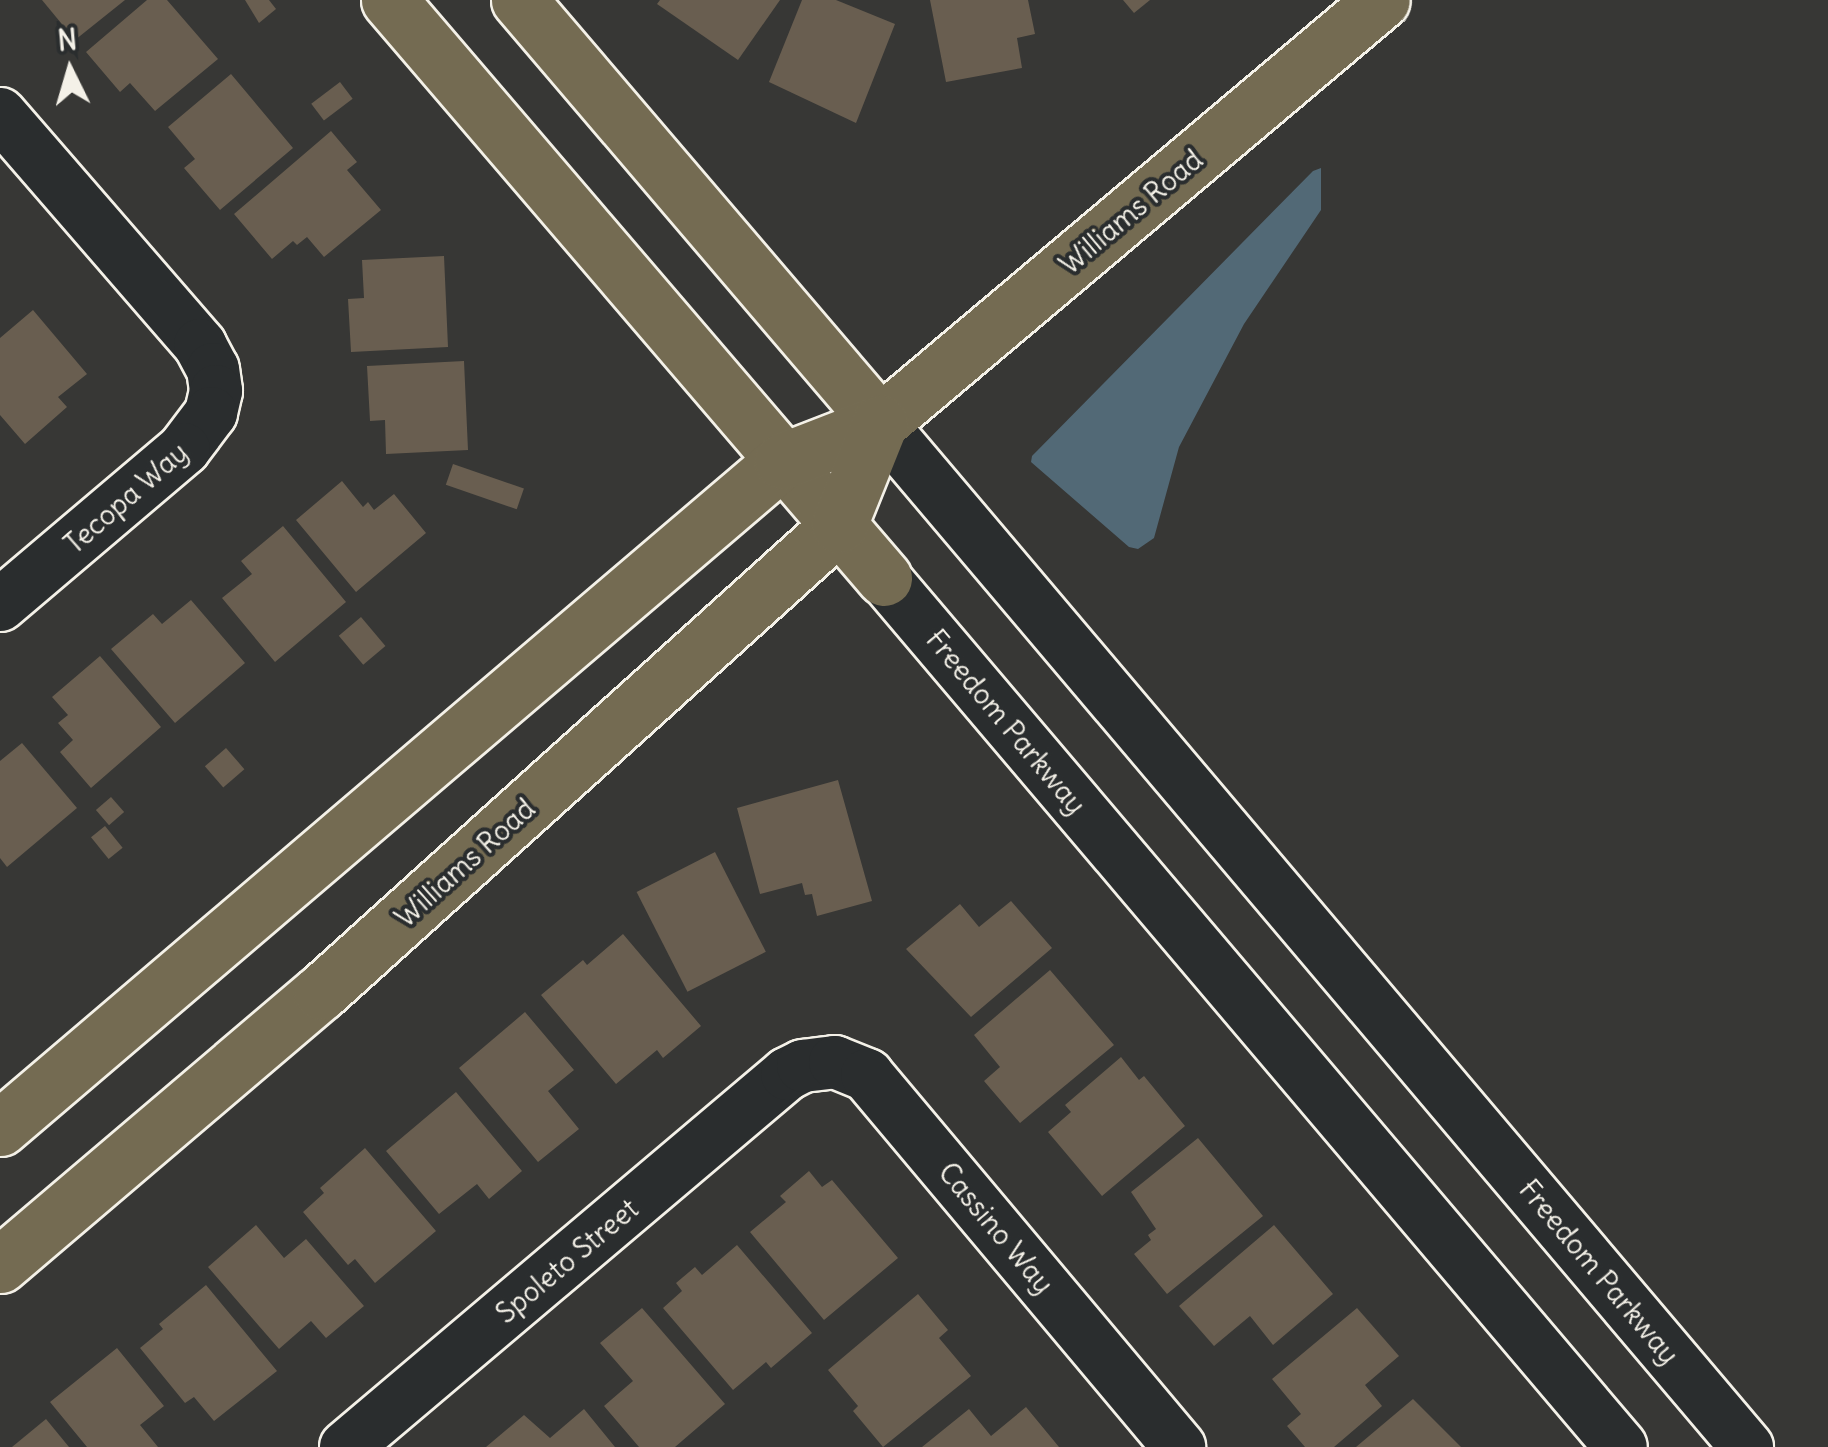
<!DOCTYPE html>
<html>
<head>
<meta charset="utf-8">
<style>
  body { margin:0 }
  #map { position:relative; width:1828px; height:1447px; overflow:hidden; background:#373735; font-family:Delius,sans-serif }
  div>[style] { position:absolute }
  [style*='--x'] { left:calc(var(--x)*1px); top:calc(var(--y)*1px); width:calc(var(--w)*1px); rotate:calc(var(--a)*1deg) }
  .water>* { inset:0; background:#526976 }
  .building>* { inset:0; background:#695e50; transform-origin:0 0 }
  .roads { filter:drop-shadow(2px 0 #f4f1e8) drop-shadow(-2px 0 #f4f1e8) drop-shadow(0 2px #f4f1e8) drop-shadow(0 -2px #f4f1e8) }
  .minor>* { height:52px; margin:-26px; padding:0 26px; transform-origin:26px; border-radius:26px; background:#2a2d2e }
  .major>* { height:55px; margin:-27.5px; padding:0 27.5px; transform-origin:27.5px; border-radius:27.5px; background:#746b52 }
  span { translate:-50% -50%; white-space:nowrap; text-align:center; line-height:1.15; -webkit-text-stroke:8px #2a2d2e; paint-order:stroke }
  .street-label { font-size:28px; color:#f4f1e8 }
  .north { position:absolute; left:20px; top:20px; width:100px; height:100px; -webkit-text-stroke:8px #2a2d2e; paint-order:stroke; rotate:355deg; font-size:28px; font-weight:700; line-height:40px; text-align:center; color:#f4f1e8 }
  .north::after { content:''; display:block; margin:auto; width:35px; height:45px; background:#f4f1e8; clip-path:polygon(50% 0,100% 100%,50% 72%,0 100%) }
</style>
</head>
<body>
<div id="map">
  <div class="water">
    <i style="clip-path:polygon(1321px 168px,1321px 210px,1244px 324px,1179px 447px,1154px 538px,1138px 549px,1129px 547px,1031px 462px,1032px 456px,1313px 171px)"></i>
  </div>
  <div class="building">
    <i style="clip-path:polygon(42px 0,125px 0,75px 40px)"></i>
    <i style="clip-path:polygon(147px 0,167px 0,218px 59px,155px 111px,130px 83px,120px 92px,86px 52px)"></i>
    <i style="clip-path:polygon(245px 0,269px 0,276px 9px,259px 23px)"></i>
    <i style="clip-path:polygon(660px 0,780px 0,738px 60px,657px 4px)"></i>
    <i style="clip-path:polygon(802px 0,836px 0,895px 24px,856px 123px,769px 82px)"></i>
    <i style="clip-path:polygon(930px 0,1028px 0,1035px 34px,1017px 38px,1022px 68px,946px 82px)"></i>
    <i style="clip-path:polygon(1123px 0,1150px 0,1134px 13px)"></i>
    <i style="clip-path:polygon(231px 74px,293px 148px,220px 210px,184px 168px,195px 159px,168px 127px)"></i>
    <i style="left:340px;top:82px;width:21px;height:36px;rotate:53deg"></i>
    <i style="clip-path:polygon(331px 131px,357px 162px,347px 170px,381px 210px,324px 257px,307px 237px,297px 245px,293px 241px,272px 259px,234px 214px)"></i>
    <i style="clip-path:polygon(444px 256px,448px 347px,351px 352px,348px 299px,364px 298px,362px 260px)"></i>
    <i style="clip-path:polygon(33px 310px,87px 374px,58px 397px,67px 407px,25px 444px,0 415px,0 338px)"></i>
    <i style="clip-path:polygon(464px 361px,468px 450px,386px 454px,385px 420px,370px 421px,367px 366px)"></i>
    <i style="left:453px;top:464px;width:75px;height:22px;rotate:19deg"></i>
    <i style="clip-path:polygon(342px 481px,363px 507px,368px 502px,374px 510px,394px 494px,426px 533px,356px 592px,296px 520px)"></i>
    <i style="clip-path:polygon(283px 526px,346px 602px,275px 662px,222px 598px,252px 574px,241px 561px)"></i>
    <i style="clip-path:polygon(191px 600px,245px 663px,175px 723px,111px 649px,153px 614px,162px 624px)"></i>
    <i style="left:361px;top:617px;width:38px;height:29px;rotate:50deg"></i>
    <i style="clip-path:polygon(100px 656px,161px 727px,91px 788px,60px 752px,73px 740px,58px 723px,68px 715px,52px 697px)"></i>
    <i style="clip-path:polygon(22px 743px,77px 808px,7px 867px,0 858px,0 761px)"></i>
    <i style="left:226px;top:748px;width:28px;height:28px;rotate:49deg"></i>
    <i style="clip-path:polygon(838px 780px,872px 901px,817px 916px,812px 894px,805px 895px,802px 883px,760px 894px,737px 808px)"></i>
    <i style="left:111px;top:797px;width:20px;height:20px;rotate:49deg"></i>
    <i style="left:105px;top:826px;width:28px;height:18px;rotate:51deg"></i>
    <i style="left:715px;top:852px;width:112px;height:88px;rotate:63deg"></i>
    <i style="clip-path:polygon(1011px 901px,1052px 948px,971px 1017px,906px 949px,960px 904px,979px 927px)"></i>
    <i style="clip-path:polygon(623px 934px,701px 1026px,663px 1058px,657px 1050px,616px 1084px,541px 995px,583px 960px,587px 965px)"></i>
    <i style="clip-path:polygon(1050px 970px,1114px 1045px,1020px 1123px,984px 1081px,1000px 1067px,974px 1035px)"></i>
    <i style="clip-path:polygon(525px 1012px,574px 1070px,548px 1091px,579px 1129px,538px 1162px,459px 1068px)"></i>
    <i style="clip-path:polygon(1121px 1057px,1139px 1080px,1144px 1076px,1185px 1126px,1102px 1196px,1048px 1132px,1071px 1112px,1065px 1105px)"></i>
    <i style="clip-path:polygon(456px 1092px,522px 1171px,489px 1199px,477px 1184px,439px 1214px,386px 1151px)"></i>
    <i style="clip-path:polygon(1198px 1138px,1263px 1216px,1167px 1294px,1134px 1254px,1151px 1240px,1148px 1235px,1156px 1229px,1131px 1192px)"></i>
    <i style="clip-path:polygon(365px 1148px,436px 1231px,375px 1283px,355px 1259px,348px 1265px,303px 1212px,324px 1193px,320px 1188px)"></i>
    <i style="clip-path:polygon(809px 1171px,822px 1187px,832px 1180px,898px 1258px,824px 1320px,750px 1232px,786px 1202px,780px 1196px)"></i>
    <i style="clip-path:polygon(256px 1225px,284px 1258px,306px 1239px,364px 1306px,326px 1338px,311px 1321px,279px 1349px,208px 1267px)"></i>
    <i style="clip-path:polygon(1274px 1225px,1333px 1294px,1273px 1345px,1250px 1316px,1214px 1346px,1179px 1306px)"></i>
    <i style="clip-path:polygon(737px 1245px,812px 1333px,771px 1368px,766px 1362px,733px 1390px,663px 1308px,682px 1291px,676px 1283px,695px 1267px,702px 1275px)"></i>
    <i style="clip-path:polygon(206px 1285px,277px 1371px,214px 1421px,194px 1397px,185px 1403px,140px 1348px,163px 1329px,159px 1324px)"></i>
    <i style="clip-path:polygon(918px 1294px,948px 1330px,939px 1338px,971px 1376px,883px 1447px,853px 1411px,858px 1406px,828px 1370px)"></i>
    <i style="clip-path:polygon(642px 1308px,725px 1404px,675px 1447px,639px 1447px,604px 1406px,633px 1381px,600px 1343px)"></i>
    <i style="clip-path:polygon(1357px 1308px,1399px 1356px,1365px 1385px,1382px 1406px,1334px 1447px,1305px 1447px,1287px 1426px,1301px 1414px,1272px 1379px)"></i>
    <i style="clip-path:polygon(117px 1348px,164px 1406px,140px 1425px,158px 1447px,87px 1447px,50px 1402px)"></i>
    <i style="clip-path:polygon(1413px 1399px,1461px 1447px,1356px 1447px)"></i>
    <i style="clip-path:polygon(1026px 1407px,1059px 1447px,922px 1447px,969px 1409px,991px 1436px)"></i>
    <i style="clip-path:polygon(584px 1409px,615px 1447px,486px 1447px,524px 1415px,550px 1438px)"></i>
    <i style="clip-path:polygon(46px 1419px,69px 1447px,12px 1447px)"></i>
  </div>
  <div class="roads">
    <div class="minor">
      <i style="--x:0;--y:114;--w:306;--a:49.1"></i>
      <i style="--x:200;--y:345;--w:27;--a:62"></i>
      <i style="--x:213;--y:369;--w:22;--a:82"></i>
      <i style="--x:216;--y:391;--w:23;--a:103"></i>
      <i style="--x:211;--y:413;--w:45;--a:126.9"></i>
      <i style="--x:184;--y:449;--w:241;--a:139.7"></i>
      <i style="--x:880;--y:423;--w:1342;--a:49.75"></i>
      <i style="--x:884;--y:578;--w:1139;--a:49.7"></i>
      <i style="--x:346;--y:1447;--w:578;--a:-40.22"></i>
      <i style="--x:787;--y:1074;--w:18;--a:-27"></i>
      <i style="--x:803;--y:1066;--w:32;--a:-7"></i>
      <i style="--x:835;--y:1062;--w:35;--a:22"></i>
      <i style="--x:867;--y:1075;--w:486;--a:50"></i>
    </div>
    <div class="major">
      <i style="--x:389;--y:0;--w:761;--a:49.42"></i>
      <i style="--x:519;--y:0;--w:556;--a:49.52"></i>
      <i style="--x:0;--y:1128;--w:1028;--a:-40.46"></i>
      <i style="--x:782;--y:461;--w:105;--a:-21.2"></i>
      <i style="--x:880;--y:423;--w:656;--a:-40.12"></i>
      <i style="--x:0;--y:1265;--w:421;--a:-40.4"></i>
      <i style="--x:321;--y:992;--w:697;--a:-42.04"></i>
      <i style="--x:839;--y:525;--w:110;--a:-68.1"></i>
    </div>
  </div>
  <div class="street-label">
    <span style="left:1131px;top:212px;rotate:-40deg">Williams Road</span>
    <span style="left:126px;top:498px;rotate:-41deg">Tecopa Way</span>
    <span style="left:1006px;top:722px;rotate:50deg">Freedom Parkway</span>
    <span style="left:465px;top:863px;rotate:-42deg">Williams Road</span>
    <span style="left:996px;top:1228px;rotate:50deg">Cassino Way</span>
    <span style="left:567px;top:1261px;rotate:-40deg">Spoleto Street</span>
    <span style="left:1599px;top:1272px;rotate:50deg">Freedom Parkway</span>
  </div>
  <div class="north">N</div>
</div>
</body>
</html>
